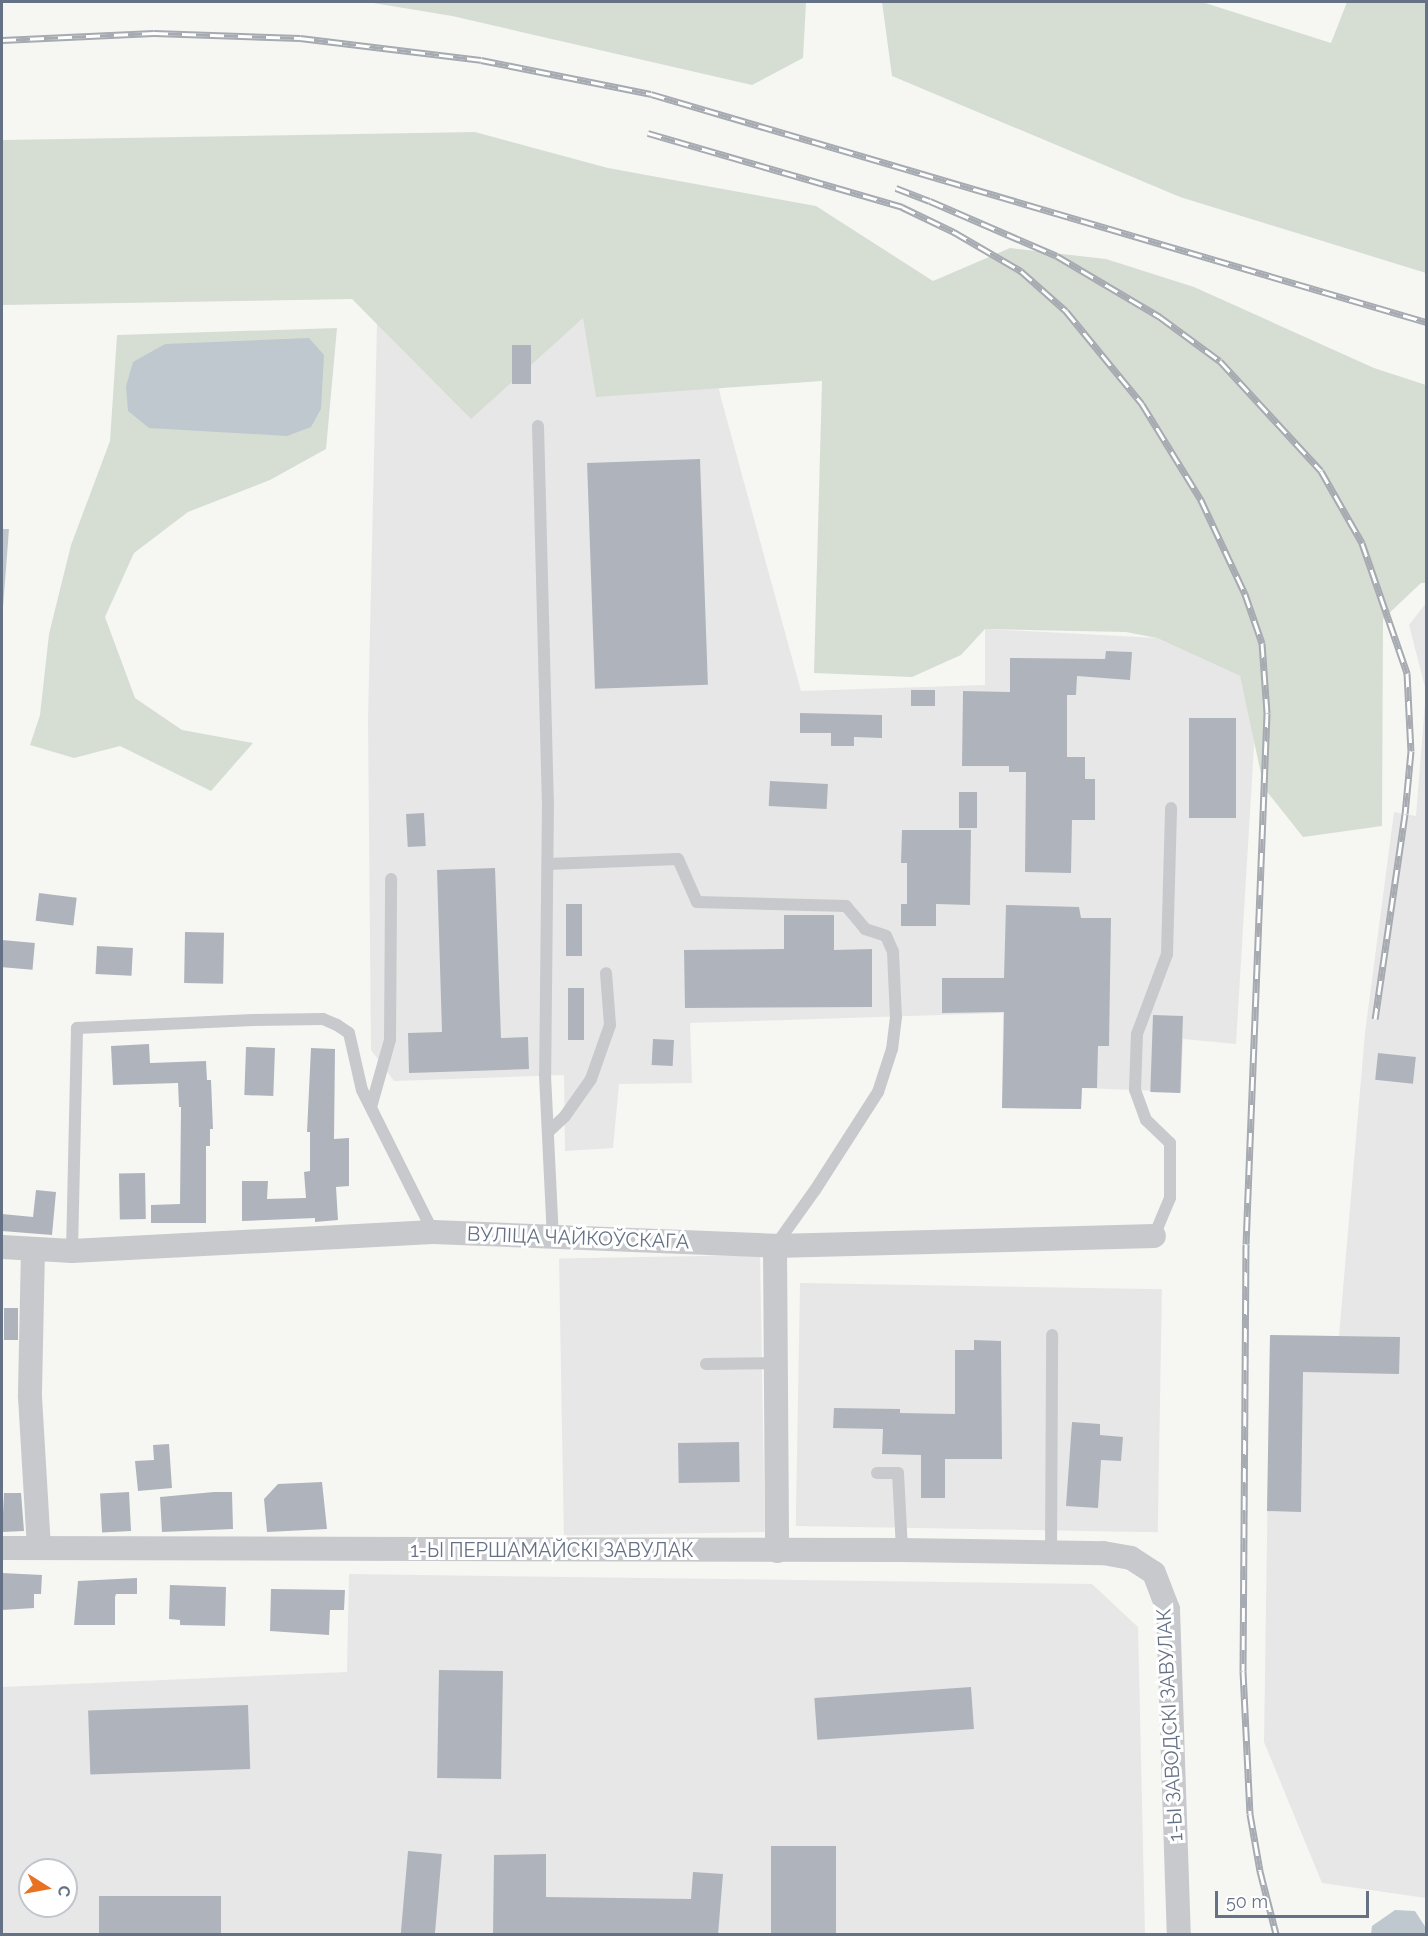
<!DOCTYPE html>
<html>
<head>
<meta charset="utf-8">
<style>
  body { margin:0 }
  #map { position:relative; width:1428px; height:1936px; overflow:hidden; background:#f6f7f3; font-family:Raleway,sans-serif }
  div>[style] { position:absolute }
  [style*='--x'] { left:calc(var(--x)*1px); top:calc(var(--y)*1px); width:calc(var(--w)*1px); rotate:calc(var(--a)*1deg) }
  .built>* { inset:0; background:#e7e7e7; transform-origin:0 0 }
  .green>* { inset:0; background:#d6ded4 }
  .water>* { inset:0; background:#bfc8cf }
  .building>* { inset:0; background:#afb4bc; transform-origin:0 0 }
  .lane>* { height:12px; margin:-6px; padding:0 6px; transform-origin:6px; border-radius:6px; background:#c7c9cd }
  .street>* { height:24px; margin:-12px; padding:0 12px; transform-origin:12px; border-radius:12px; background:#c7c9cd }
  .rail>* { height:7px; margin-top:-3.5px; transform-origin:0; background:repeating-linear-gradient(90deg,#fff 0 14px,#a6aab1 0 28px); box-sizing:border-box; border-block:2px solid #a6aab1 }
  span { translate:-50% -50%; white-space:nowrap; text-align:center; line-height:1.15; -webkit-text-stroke:6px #fff; paint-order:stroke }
  .street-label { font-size:20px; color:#657185 }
  .frame { position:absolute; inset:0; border:3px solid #657185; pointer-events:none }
  .north { position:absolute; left:18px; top:1858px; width:60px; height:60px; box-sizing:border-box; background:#fff; border:2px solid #c1c6ce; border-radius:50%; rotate:101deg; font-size:16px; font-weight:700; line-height:24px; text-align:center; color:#657185 }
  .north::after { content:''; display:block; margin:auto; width:21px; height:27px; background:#e97222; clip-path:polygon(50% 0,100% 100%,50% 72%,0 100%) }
  .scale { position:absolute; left:1215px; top:1891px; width:154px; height:27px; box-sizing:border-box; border:3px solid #657185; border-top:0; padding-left:8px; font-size:18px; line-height:21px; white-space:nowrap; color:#657185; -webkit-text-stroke:4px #fff; paint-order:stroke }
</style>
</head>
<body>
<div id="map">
  <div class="built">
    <i style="clip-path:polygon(583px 318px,705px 326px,721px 398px,801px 691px,985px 685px,985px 629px,1157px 638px,1240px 676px,1255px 730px,1236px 1044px,1183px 1039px,1181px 1092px,1082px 1088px,1081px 1109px,1002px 1108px,1003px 1013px,690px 1023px,692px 1083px,619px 1084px,613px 1148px,565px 1151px,564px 1075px,394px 1081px,371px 1050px,368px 721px,377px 323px)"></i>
    <i style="clip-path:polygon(1426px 603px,1426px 1898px,1322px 1883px,1264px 1742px,1270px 1335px,1339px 1336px,1365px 1033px,1394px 812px,1416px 816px,1426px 691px,1409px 625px)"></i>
    <i style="left:760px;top:1255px;width:277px;height:201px;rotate:89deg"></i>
    <i style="left:800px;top:1283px;width:362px;height:243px;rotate:1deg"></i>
    <i style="clip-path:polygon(evenodd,349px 1574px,1092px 1584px,1138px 1627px,1145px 1934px,2px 1934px,2px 1687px,347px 1672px,349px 1574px,30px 1870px,66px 1870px,66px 1906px,30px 1906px,30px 1870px)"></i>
  </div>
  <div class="green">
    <i style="clip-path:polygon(367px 2px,805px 2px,806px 3px,803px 58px,752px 85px,452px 16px)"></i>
    <i style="clip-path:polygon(882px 2px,1202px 2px,1331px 43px,1347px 2px,1426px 2px,1426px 273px,1180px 197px,892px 76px)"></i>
    <i style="clip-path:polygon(475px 132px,608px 168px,816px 206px,933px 281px,1010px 248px,1106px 259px,1194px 287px,1374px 368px,1426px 385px,1426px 583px,1421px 583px,1383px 619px,1382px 826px,1303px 837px,1264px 788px,1240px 676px,1157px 638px,1126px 632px,985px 629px,961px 655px,912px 677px,814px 673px,822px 381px,596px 397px,583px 318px,471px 419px,352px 299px,2px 305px,3px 140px)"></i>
    <i style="clip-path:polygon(337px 328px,326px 449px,270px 480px,188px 512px,134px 553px,105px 617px,135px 698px,182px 730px,253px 743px,211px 791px,120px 746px,74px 758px,30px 745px,40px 715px,49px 634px,71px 545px,110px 441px,117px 335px)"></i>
  </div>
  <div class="water">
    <i style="clip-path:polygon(309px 338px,324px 355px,321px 409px,311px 427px,287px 436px,149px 428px,128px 411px,126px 386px,133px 362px,165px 344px)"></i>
    <i style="clip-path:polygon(2px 529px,9px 529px,2px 621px)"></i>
    <i style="clip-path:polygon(1395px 1910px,1415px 1911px,1426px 1928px,1426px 1934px,1371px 1934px,1372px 1926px)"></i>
  </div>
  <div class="building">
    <i style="left:512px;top:345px;width:19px;height:39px"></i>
    <i style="left:700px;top:459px;width:226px;height:113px;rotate:88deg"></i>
    <i style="clip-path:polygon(1106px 651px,1132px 652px,1130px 680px,1077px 676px,1076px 695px,1067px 695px,1067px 757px,1085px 757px,1085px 779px,1095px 779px,1095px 820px,1072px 820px,1071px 873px,1025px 872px,1026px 772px,1009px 772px,1009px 766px,962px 766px,963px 691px,1010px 692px,1010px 658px,1105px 659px)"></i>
    <i style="left:911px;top:690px;width:24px;height:16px"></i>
    <i style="clip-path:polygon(800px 713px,882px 715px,882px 738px,854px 737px,854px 746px,831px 746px,831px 733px,800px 733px)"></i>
    <i style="left:1189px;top:718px;width:47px;height:100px"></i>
    <i style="left:770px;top:781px;width:58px;height:25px;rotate:3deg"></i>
    <i style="left:959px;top:792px;width:18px;height:36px"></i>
    <i style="left:424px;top:813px;width:33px;height:18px;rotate:87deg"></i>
    <i style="clip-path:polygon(902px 830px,971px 830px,970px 905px,936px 904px,936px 926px,901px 926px,901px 904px,907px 904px,907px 863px,901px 863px)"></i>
    <i style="clip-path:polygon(495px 868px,501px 1038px,528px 1037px,529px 1069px,409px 1073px,408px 1033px,442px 1032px,437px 870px)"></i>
    <i style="left:39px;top:893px;width:38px;height:28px;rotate:7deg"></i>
    <i style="left:566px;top:904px;width:16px;height:52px"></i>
    <i style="clip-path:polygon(1006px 905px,1079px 907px,1081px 918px,1111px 918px,1109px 1046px,1098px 1046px,1097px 1088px,1082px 1088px,1081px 1109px,1002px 1108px,1004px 1012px,942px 1013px,942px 978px,1004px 978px)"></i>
    <i style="clip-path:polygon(784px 915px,834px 915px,834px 950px,872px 949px,872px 1007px,685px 1008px,684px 950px,784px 949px)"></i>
    <i style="left:185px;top:932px;width:39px;height:51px;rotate:1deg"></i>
    <i style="left:2px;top:940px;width:33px;height:27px;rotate:5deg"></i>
    <i style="left:97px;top:946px;width:36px;height:28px;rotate:3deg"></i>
    <i style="left:568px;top:988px;width:16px;height:52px"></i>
    <i style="left:1153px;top:1015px;width:30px;height:77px;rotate:2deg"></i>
    <i style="left:653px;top:1039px;width:21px;height:26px;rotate:3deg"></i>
    <i style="clip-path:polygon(149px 1044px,150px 1063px,206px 1061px,207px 1080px,211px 1080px,213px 1129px,210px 1129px,210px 1146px,206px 1146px,206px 1223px,151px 1223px,151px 1205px,180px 1204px,181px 1107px,179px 1107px,178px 1083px,113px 1085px,111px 1046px)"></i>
    <i style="left:246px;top:1047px;width:29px;height:48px;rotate:2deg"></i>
    <i style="clip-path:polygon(311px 1048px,335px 1049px,334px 1139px,349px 1138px,349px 1186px,336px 1187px,338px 1220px,315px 1222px,315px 1218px,242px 1221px,242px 1181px,268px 1181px,267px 1199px,306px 1198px,304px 1172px,310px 1171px,310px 1132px,307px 1132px)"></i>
    <i style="left:1378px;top:1053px;width:38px;height:27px;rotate:6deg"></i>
    <i style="left:145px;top:1173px;width:46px;height:26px;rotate:89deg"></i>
    <i style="clip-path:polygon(36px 1190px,56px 1192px,52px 1235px,2px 1231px,2px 1214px,33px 1217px)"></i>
    <i style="left:4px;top:1308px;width:14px;height:32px"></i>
    <i style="clip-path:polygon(1270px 1335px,1400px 1337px,1399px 1374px,1303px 1372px,1301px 1512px,1267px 1511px)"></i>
    <i style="clip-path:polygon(974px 1340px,1001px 1341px,1002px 1459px,945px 1459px,945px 1498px,921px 1498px,921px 1455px,882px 1454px,883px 1429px,833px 1428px,834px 1408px,900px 1409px,900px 1413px,955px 1414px,955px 1350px,974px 1350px)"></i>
    <i style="clip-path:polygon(1072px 1422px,1100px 1424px,1100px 1435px,1123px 1437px,1121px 1461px,1101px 1460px,1098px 1508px,1066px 1506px)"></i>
    <i style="left:739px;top:1442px;width:40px;height:61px;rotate:89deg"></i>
    <i style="clip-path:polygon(169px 1444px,172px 1488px,138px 1491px,135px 1461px,154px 1460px,153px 1445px)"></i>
    <i style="clip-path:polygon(322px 1482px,327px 1529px,267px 1532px,264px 1499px,278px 1484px)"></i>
    <i style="left:129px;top:1492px;width:39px;height:29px;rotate:87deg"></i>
    <i style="clip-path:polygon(214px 1492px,232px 1492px,233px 1529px,162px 1532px,160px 1497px)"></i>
    <i style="clip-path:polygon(4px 1493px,21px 1493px,24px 1531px,2px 1532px)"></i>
    <i style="clip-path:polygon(2px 1573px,42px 1575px,41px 1594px,34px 1594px,34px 1608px,2px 1610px)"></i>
    <i style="clip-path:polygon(137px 1578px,137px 1594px,116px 1594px,115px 1597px,115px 1625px,74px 1625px,78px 1581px)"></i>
    <i style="clip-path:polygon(170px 1585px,226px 1587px,225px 1626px,180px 1625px,180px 1620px,169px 1619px)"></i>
    <i style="clip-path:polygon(271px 1589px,345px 1590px,344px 1610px,330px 1610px,329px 1635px,270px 1631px)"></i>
    <i style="left:439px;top:1670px;width:64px;height:108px;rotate:1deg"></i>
    <i style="left:971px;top:1687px;width:42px;height:157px;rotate:86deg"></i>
    <i style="left:248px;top:1705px;width:64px;height:160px;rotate:88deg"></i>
    <i style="left:771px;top:1846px;width:65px;height:89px"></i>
    <i style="left:408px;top:1851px;width:34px;height:84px;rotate:5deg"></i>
    <i style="clip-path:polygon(546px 1854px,546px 1897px,691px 1899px,693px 1872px,723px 1874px,718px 1935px,493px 1935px,494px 1855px)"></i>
    <i style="left:99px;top:1896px;width:122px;height:39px"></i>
  </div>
  <div class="lane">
    <i style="--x:538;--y:426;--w:375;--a:88.5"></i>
    <i style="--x:548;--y:801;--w:274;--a:90.6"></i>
    <i style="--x:545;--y:1075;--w:162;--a:87.2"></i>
    <i style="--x:548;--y:864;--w:130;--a:-2.2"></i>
    <i style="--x:678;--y:859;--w:47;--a:66.2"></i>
    <i style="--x:697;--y:902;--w:149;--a:1.5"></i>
    <i style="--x:846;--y:906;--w:30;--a:50"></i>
    <i style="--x:865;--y:929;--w:22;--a:18"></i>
    <i style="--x:886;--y:936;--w:17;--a:66"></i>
    <i style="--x:893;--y:952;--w:65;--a:87.4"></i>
    <i style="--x:896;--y:1017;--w:32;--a:97"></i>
    <i style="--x:892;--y:1049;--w:45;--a:108"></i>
    <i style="--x:878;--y:1092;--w:117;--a:122.7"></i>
    <i style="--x:815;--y:1190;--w:69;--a:125.5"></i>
    <i style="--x:371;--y:1107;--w:70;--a:-74.2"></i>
    <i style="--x:390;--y:1040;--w:161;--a:-89.6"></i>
    <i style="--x:548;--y:1132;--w:23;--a:-43"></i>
    <i style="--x:565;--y:1116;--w:45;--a:-54.9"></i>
    <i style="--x:591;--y:1079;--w:57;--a:-70.6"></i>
    <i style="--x:610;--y:1025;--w:52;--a:-94.4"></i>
    <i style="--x:1154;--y:1236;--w:41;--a:-67.2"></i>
    <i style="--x:1170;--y:1198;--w:55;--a:-90"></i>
    <i style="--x:1170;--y:1143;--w:33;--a:-136"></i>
    <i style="--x:1146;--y:1120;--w:32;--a:-110"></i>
    <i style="--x:1135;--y:1090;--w:56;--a:-88"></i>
    <i style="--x:1137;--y:1034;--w:85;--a:-69.4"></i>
    <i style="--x:1167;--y:954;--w:146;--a:-88.4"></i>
    <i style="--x:72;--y:1251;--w:223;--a:-88.7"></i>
    <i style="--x:77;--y:1028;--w:176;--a:-2.6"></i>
    <i style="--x:253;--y:1020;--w:70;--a:-0.8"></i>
    <i style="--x:323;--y:1019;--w:15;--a:23"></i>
    <i style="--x:337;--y:1025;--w:14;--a:34"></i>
    <i style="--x:349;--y:1033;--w:58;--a:77.2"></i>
    <i style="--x:362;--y:1090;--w:159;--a:63.4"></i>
    <i style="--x:706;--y:1364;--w:70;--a:-0.8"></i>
    <i style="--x:877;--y:1473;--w:21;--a:0"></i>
    <i style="--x:898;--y:1473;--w:77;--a:87"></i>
    <i style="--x:1051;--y:1553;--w:218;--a:-89.7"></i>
  </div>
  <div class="street">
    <i style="--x:775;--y:1246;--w:305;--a:89.6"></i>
    <i style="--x:2;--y:1247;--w:70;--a:3.3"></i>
    <i style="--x:72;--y:1251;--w:361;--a:-3"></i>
    <i style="--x:433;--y:1232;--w:342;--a:2.3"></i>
    <i style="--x:775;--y:1246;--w:379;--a:-1.5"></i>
    <i style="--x:33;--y:1249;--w:148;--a:91.2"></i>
    <i style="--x:30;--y:1397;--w:151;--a:86.6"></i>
    <i style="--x:2;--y:1548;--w:900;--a:0.13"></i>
    <i style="--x:902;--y:1550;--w:201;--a:0.9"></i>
    <i style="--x:1103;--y:1553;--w:28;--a:10"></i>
    <i style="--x:1131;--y:1558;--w:27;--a:33"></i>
    <i style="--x:1154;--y:1573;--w:39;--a:69"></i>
    <i style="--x:1168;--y:1609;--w:325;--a:88.1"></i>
  </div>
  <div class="rail">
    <i style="--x:2;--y:40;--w:152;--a:-2.6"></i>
    <i style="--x:154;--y:33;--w:146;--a:2"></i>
    <i style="--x:300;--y:38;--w:182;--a:6.9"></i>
    <i style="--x:481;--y:60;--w:173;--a:11.3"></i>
    <i style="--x:651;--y:94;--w:808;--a:16.39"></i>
    <i style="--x:648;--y:133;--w:265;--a:16.2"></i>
    <i style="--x:902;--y:207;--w:58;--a:25.7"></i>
    <i style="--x:954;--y:232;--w:78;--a:30.2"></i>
    <i style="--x:1021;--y:271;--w:60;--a:41.6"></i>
    <i style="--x:1066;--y:311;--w:120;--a:50.7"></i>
    <i style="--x:1142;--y:404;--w:113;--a:58.4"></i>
    <i style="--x:1201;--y:500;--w:104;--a:64.9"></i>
    <i style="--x:1245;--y:594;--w:52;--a:70.9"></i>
    <i style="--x:1262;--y:643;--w:70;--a:85.9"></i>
    <i style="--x:1267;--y:713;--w:531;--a:92.26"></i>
    <i style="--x:1246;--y:1244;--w:427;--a:90.4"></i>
    <i style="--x:1243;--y:1671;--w:143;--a:87.2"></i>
    <i style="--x:1250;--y:1814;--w:58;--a:80"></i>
    <i style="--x:1260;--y:1871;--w:65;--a:75.7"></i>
    <i style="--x:896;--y:188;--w:36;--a:21"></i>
    <i style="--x:930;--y:201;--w:138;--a:23.4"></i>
    <i style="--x:1057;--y:256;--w:120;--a:30.6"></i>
    <i style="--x:1160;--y:317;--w:74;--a:36.3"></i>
    <i style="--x:1220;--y:361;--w:149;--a:47.4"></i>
    <i style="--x:1321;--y:471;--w:83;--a:60.3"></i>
    <i style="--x:1362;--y:543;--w:138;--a:70.9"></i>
    <i style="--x:1407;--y:673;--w:78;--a:87.1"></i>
    <i style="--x:1411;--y:751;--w:63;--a:95.4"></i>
    <i style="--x:1405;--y:814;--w:207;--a:98.3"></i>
  </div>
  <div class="street-label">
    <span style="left:578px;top:1238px;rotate:2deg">ВУЛІЦА ЧАЙКОЎСКАГА</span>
    <span style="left:552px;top:1550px">1-Ы ПЕРШАМАЙСКІ ЗАВУЛАК</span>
    <span style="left:1170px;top:1725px;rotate:-93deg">1-Ы ЗАВОДСКІ ЗАВУЛАК</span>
  </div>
  <div class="frame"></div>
  <div class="north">С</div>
  <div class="scale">50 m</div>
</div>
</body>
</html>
